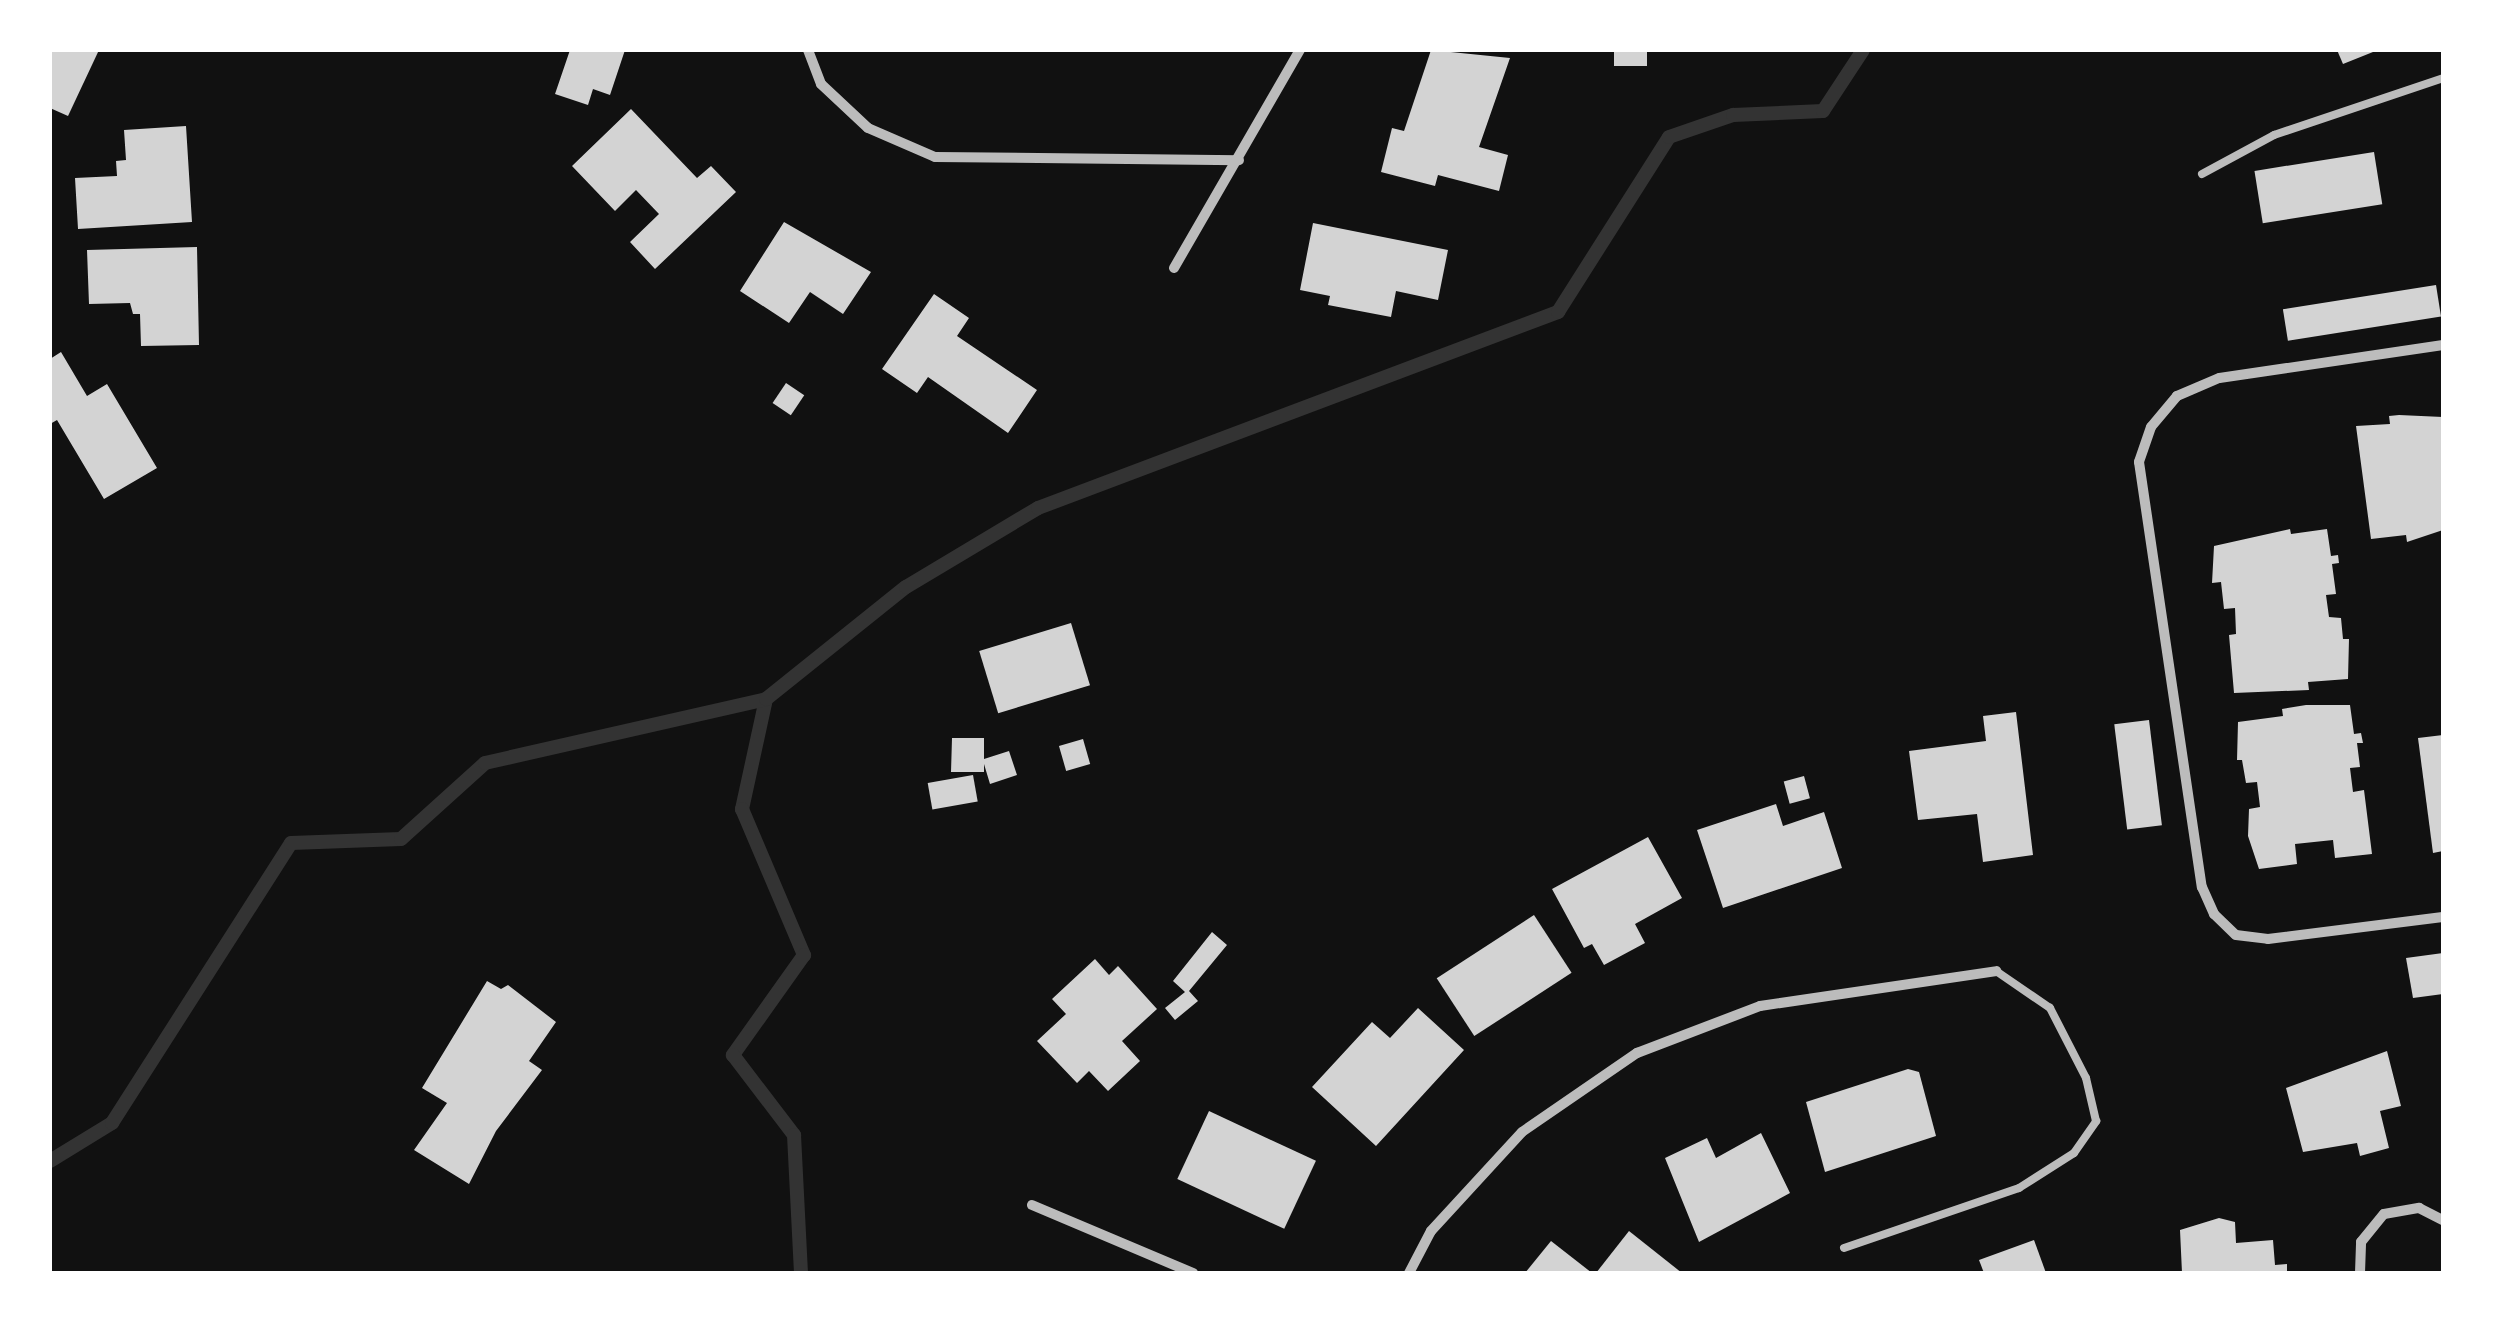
<!DOCTYPE html>
<html>
<head>
<meta charset="utf-8">
<style>
  body { margin:0 }
  #map { position:relative; width:2493px; height:1323px; overflow:hidden; background:#111; font-family:"Archivo Narrow",sans-serif }
  div>[style] { position:absolute }
  [style*='--x'] { left:calc(var(--x)*1px); top:calc(var(--y)*1px); width:calc(var(--w)*1px); rotate:calc(var(--a)*1deg) }
  .stream>* { height:14px; margin:-7px; padding:0 7px; transform-origin:7px; border-radius:7px; background:#333 }
  .building>* { inset:0; background:#d3d3d3; transform-origin:0 0 }
  .service>* { height:8px; margin:-4px; padding:0 4px; transform-origin:4px; border-radius:4px; background:#bcbcbc }
  .minor>* { height:10px; margin:-5px; padding:0 5px; transform-origin:5px; border-radius:5px; background:#bcbcbc }
  span { translate:-50% -50%; white-space:nowrap; text-align:center; line-height:1.15; -webkit-text-stroke:8px #fff; paint-order:stroke }
  .frame { position:absolute; inset:0; border:52px solid #fff; pointer-events:none }
</style>
</head>
<body>
<div id="map">
  <div class="stream">
    <i style="--x:766;--y:699;--w:113;--a:102.3"></i>
    <i style="--x:742;--y:809;--w:159;--a:67"></i>
    <i style="--x:804;--y:955;--w:123;--a:125.4"></i>
    <i style="--x:733;--y:1055;--w:101;--a:52.7"></i>
    <i style="--x:794;--y:1135;--w:138;--a:87.1"></i>
    <i style="--x:50;--y:1161;--w:73;--a:-31.5"></i>
    <i style="--x:112;--y:1123;--w:332;--a:-57.4"></i>
    <i style="--x:291;--y:843;--w:110;--a:-2.1"></i>
    <i style="--x:401;--y:839;--w:113;--a:-42.1"></i>
    <i style="--x:485;--y:763;--w:288;--a:-12.8"></i>
    <i style="--x:766;--y:699;--w:179;--a:-38.7"></i>
    <i style="--x:906;--y:587;--w:154;--a:-30.9"></i>
    <i style="--x:1038;--y:508;--w:556;--a:-20.65"></i>
    <i style="--x:1558;--y:312;--w:207;--a:-57.6"></i>
    <i style="--x:1669;--y:137;--w:68;--a:-19"></i>
    <i style="--x:1733;--y:115;--w:90;--a:-2.5"></i>
    <i style="--x:1823;--y:111;--w:73;--a:-56.7"></i>
  </div>
  <div class="building">
    <i style="clip-path:polygon(50px 50px,99px 50px,68px 116px,50px 108px)"></i>
    <i style="clip-path:polygon(570px 50px,625px 50px,610px 95px,593px 89px,588px 105px,555px 94px)"></i>
    <i style="clip-path:polygon(1431px 50px,1510px 58px,1479px 147px,1508px 155px,1499px 191px,1438px 175px,1435px 186px,1381px 172px,1392px 128px,1404px 131px)"></i>
    <i style="left:1614px;top:50px;width:33px;height:16px"></i>
    <i style="clip-path:polygon(2337px 50px,2378px 50px,2343px 64px)"></i>
    <i style="clip-path:polygon(631px 109px,697px 178px,711px 166px,736px 192px,655px 269px,630px 242px,659px 214px,636px 190px,615px 211px,572px 166px)"></i>
    <i style="clip-path:polygon(186px 126px,192px 222px,78px 229px,75px 178px,117px 176px,116px 161px,126px 160px,124px 130px)"></i>
    <i style="left:2374px;top:152px;width:53px;height:121px;rotate:81deg"></i>
    <i style="clip-path:polygon(784px 222px,871px 272px,843px 314px,810px 292px,789px 323px,740px 291px)"></i>
    <i style="clip-path:polygon(1313px 223px,1448px 250px,1438px 300px,1396px 291px,1391px 317px,1328px 305px,1330px 296px,1300px 290px)"></i>
    <i style="clip-path:polygon(197px 247px,199px 345px,141px 346px,140px 314px,133px 314px,130px 303px,89px 304px,87px 250px)"></i>
    <i style="left:2436px;top:285px;width:32px;height:155px;rotate:81deg"></i>
    <i style="clip-path:polygon(934px 294px,969px 318px,957px 336px,1037px 390px,1008px 433px,928px 377px,917px 393px,882px 369px)"></i>
    <i style="clip-path:polygon(61px 352px,87px 396px,107px 384px,157px 468px,104px 499px,57px 420px,50px 424px,50px 359px)"></i>
    <i style="left:786px;top:383px;width:22px;height:24px;rotate:34deg"></i>
    <i style="clip-path:polygon(2399px 415px,2443px 417px,2443px 530px,2407px 542px,2406px 535px,2371px 539px,2356px 426px,2390px 424px,2389px 416px)"></i>
    <i style="clip-path:polygon(2290px 529px,2291px 534px,2327px 529px,2331px 556px,2338px 555px,2339px 563px,2332px 564px,2336px 594px,2326px 595px,2329px 617px,2341px 618px,2343px 639px,2349px 639px,2348px 679px,2308px 682px,2309px 690px,2234px 693px,2229px 635px,2236px 634px,2235px 608px,2224px 609px,2221px 582px,2212px 583px,2214px 546px)"></i>
    <i style="left:1071px;top:623px;width:65px;height:96px;rotate:73deg"></i>
    <i style="clip-path:polygon(2306px 705px,2350px 705px,2354px 734px,2361px 733px,2363px 743px,2357px 743px,2360px 767px,2350px 768px,2353px 792px,2364px 790px,2372px 854px,2335px 858px,2333px 840px,2295px 844px,2297px 864px,2259px 869px,2248px 836px,2249px 809px,2260px 807px,2257px 782px,2246px 783px,2242px 760px,2237px 760px,2238px 722px,2283px 716px,2282px 709px)"></i>
    <i style="clip-path:polygon(2016px 712px,2033px 855px,1983px 862px,1977px 814px,1918px 820px,1909px 751px,1986px 741px,1983px 716px)"></i>
    <i style="left:2149px;top:720px;width:106px;height:35px;rotate:83deg"></i>
    <i style="clip-path:polygon(2443px 735px,2443px 851px,2433px 853px,2418px 738px)"></i>
    <i style="clip-path:polygon(952px 738px,984px 738px,984px 759px,1009px 751px,1017px 775px,990px 784px,984px 764px,984px 772px,951px 772px)"></i>
    <i style="left:1083px;top:739px;width:26px;height:25px;rotate:74deg"></i>
    <i style="left:973px;top:775px;width:27px;height:46px;rotate:80deg"></i>
    <i style="left:1804px;top:776px;width:23px;height:21px;rotate:75deg"></i>
    <i style="clip-path:polygon(1776px 804px,1783px 826px,1824px 812px,1842px 868px,1723px 908px,1697px 830px)"></i>
    <i style="clip-path:polygon(1648px 837px,1682px 898px,1635px 924px,1645px 943px,1604px 965px,1592px 944px,1584px 948px,1552px 889px)"></i>
    <i style="left:1534px;top:915px;width:69px;height:116px;rotate:57deg"></i>
    <i style="clip-path:polygon(1212px 932px,1227px 945px,1189px 991px,1198px 1001px,1175px 1020px,1165px 1008px,1185px 992px,1173px 981px)"></i>
    <i style="clip-path:polygon(2443px 953px,2443px 994px,2413px 998px,2406px 958px)"></i>
    <i style="clip-path:polygon(1095px 959px,1109px 975px,1118px 966px,1157px 1009px,1122px 1041px,1140px 1061px,1108px 1091px,1089px 1071px,1077px 1083px,1037px 1041px,1066px 1014px,1052px 999px)"></i>
    <i style="clip-path:polygon(487px 981px,501px 989px,508px 985px,556px 1022px,529px 1061px,542px 1070px,496px 1131px,469px 1184px,414px 1150px,447px 1103px,422px 1088px)"></i>
    <i style="clip-path:polygon(1418px 1008px,1464px 1050px,1376px 1146px,1312px 1087px,1372px 1022px,1390px 1038px)"></i>
    <i style="clip-path:polygon(2387px 1051px,2401px 1106px,2380px 1111px,2389px 1148px,2360px 1156px,2357px 1143px,2303px 1152px,2286px 1088px)"></i>
    <i style="clip-path:polygon(1908px 1069px,1919px 1072px,1936px 1136px,1825px 1172px,1806px 1102px)"></i>
    <i style="left:1209px;top:1111px;width:118px;height:75px;rotate:25deg"></i>
    <i style="clip-path:polygon(1761px 1133px,1790px 1193px,1699px 1242px,1665px 1158px,1707px 1138px,1716px 1158px)"></i>
    <i style="clip-path:polygon(2219px 1218px,2235px 1222px,2236px 1243px,2273px 1240px,2275px 1265px,2287px 1264px,2287px 1273px,2182px 1273px,2180px 1230px)"></i>
    <i style="clip-path:polygon(1629px 1231px,1682px 1273px,1596px 1273px)"></i>
    <i style="clip-path:polygon(2034px 1240px,2046px 1273px,1984px 1273px,1979px 1260px)"></i>
    <i style="clip-path:polygon(1551px 1241px,1592px 1273px,1525px 1273px)"></i>
  </div>
  <div class="service">
    <i style="--x:2202;--y:174;--w:82;--a:-28.4"></i>
    <i style="--x:2274;--y:135;--w:178;--a:-18.6"></i>
    <i style="--x:1844;--y:1248;--w:185;--a:-18.9"></i>
    <i style="--x:2019;--y:1188;--w:65;--a:-32.5"></i>
    <i style="--x:2074;--y:1153;--w:39;--a:-55"></i>
    <i style="--x:2096;--y:1121;--w:44;--a:-103.1"></i>
    <i style="--x:2086;--y:1078;--w:79;--a:-117.2"></i>
    <i style="--x:2050;--y:1008;--w:65;--a:-145.6"></i>
  </div>
  <div class="minor">
    <i style="--x:808;--y:50;--w:36;--a:69"></i>
    <i style="--x:821;--y:84;--w:64;--a:43.1"></i>
    <i style="--x:868;--y:128;--w:73;--a:23.4"></i>
    <i style="--x:935;--y:157;--w:304;--a:0.6"></i>
    <i style="--x:1174;--y:268;--w:252;--a:-60"></i>
    <i style="--x:2443;--y:345;--w:226;--a:171.6"></i>
    <i style="--x:2219;--y:378;--w:46;--a:156.8"></i>
    <i style="--x:2177;--y:396;--w:40;--a:130"></i>
    <i style="--x:2151;--y:427;--w:37;--a:109"></i>
    <i style="--x:2139;--y:462;--w:430;--a:81.6"></i>
    <i style="--x:2202;--y:887;--w:30;--a:66"></i>
    <i style="--x:2214;--y:914;--w:30;--a:44"></i>
    <i style="--x:2236;--y:935;--w:32;--a:7"></i>
    <i style="--x:2268;--y:939;--w:176;--a:-7.2"></i>
    <i style="--x:1032;--y:1205;--w:175;--a:22.9"></i>
    <i style="--x:1409;--y:1273;--w:47;--a:-62.4"></i>
    <i style="--x:1431;--y:1231;--w:134;--a:-47.4"></i>
    <i style="--x:1522;--y:1132;--w:140;--a:-34.5"></i>
    <i style="--x:1637;--y:1053;--w:132;--a:-20.9"></i>
    <i style="--x:1760;--y:1006;--w:239;--a:-8.4"></i>
    <i style="--x:2360;--y:1273;--w:31;--a:-88"></i>
    <i style="--x:2361;--y:1242;--w:36;--a:-51"></i>
    <i style="--x:2384;--y:1214;--w:36;--a:-10"></i>
    <i style="--x:2419;--y:1208;--w:27;--a:27"></i>
  </div>
  <div class="frame"></div>
</div>
</body>
</html>
